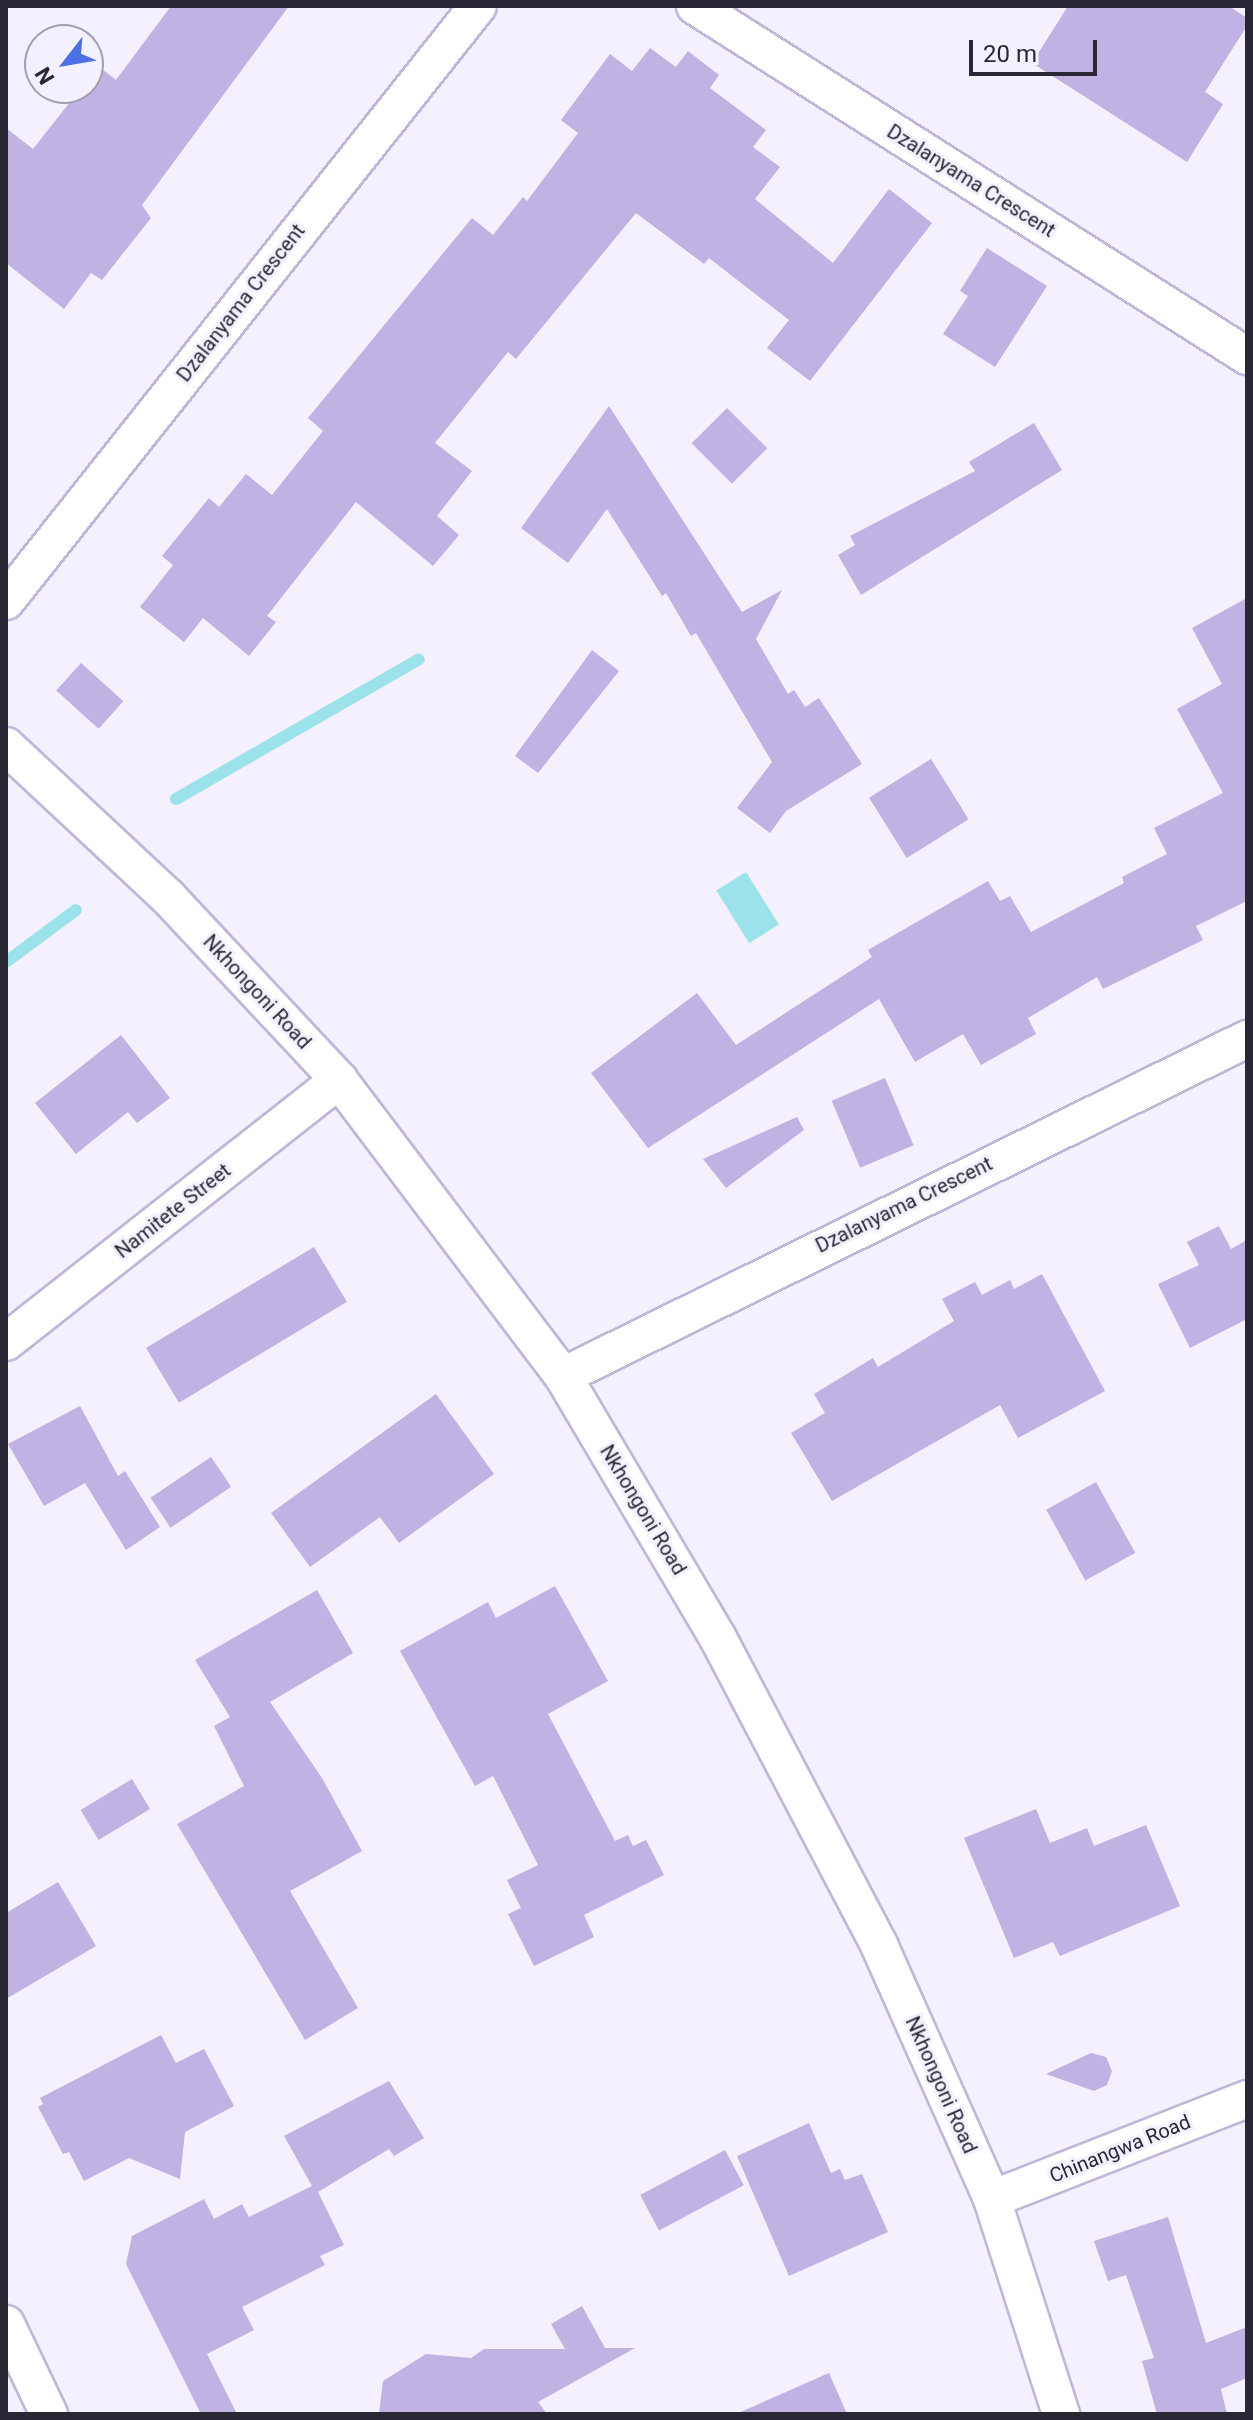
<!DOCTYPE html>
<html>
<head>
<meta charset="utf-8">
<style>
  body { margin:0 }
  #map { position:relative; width:1253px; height:2420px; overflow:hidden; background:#f4f0fe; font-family:Roboto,sans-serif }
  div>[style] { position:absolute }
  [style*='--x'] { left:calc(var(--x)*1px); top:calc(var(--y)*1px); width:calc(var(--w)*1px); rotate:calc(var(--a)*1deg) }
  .water>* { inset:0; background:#9ce2eb; transform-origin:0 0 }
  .stream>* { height:12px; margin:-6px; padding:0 6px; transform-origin:6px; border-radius:6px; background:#9ce2eb }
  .building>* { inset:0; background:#c0b2e3; transform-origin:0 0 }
  .roads { filter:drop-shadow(2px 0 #c0b6d9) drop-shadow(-2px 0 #c0b6d9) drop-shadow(0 2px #c0b6d9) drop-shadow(0 -2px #c0b6d9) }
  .street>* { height:36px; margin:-18px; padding:0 18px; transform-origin:18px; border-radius:18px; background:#fff }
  span { translate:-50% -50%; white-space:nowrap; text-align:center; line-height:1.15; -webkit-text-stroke:6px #f4f0fe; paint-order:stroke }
  .street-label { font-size:20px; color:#2a2734 }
  .frame { position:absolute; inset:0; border:8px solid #2a2734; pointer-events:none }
  .north { position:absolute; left:24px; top:24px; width:80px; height:80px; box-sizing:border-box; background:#f4f0fe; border:2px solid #a3a0ad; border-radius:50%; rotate:239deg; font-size:22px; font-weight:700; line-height:32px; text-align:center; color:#2a2734 }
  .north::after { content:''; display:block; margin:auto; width:28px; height:36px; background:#4c71e4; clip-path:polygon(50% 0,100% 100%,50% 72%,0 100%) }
  .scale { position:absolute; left:969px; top:40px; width:128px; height:36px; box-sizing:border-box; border:4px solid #2a2734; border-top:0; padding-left:10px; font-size:24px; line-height:28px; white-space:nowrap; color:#2a2734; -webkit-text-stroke:6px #f4f0fe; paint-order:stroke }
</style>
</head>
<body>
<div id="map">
  <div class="water">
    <i style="left:746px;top:872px;width:62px;height:35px;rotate:58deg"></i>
  </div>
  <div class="stream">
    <i style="--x:176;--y:799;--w:280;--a:-29.9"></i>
    <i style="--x:6;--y:962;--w:87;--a:-36.6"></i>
  </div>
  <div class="building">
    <i style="clip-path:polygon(171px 6px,289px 6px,142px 205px,151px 218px,102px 280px,91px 273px,64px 309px,6px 263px,6px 128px,33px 149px,81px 88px,88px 88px,98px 66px,116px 80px)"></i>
    <i style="clip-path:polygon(1068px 6px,1229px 6px,1247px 18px,1247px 26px,1205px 92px,1223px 104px,1187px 162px,1032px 63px)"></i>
    <i style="clip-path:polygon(650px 48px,676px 67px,688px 51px,719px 75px,710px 88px,766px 130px,753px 147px,780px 167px,755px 199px,833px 263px,889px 189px,932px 223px,810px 381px,767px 348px,789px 320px,709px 258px,704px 264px,636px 213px,516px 359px,508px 352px,435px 443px,472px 471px,437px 516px,459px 535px,433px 566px,356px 502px,267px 616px,276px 622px,249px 656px,203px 618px,184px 642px,140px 607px,173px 565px,162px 556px,209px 498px,219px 507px,246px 474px,272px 495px,323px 431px,308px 418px,472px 218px,493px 235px,523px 197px,527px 201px,578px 133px,561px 120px,610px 54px,632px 71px)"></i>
    <i style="clip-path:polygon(987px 248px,1047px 286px,995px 367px,943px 334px,968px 296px,960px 291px)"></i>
    <i style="clip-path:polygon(609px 406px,742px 612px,782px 590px,756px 639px,788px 694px,794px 690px,805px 707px,819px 698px,862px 764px,786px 811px,770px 833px,737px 808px,772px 762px,696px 633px,691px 636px,666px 593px,662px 596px,607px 509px,568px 563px,521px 528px)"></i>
    <i style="left:727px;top:408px;width:57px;height:50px;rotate:45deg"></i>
    <i style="clip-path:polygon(1034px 423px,1062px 470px,861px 595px,838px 555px,855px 545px,850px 536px,975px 471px,969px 462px)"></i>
    <i style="clip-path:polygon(1247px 598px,1247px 901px,1196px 926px,1203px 940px,1103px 989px,1097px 977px,1028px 1018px,1036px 1034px,981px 1065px,963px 1034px,915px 1062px,879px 999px,648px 1148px,591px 1073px,697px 993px,736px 1045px,872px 957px,868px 950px,988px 881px,1000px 901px,1010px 896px,1031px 932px,1124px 883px,1122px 877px,1167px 854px,1154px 828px,1223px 793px,1177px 709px,1222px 684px,1192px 628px)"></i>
    <i style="clip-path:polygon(592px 650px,619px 671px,538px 773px,515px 756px)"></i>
    <i style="left:81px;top:663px;width:57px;height:37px;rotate:42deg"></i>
    <i style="left:931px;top:759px;width:71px;height:73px;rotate:58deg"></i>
    <i style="clip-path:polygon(121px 1035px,170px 1098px,137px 1123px,128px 1112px,76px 1154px,35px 1103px)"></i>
    <i style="left:885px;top:1078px;width:73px;height:58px;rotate:67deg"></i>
    <i style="clip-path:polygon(797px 1117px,804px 1130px,726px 1188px,703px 1159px)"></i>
    <i style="clip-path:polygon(1219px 1226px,1231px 1249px,1247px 1240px,1247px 1319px,1190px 1348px,1158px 1284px,1199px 1265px,1187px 1242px)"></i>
    <i style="left:314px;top:1247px;width:64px;height:196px;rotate:59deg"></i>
    <i style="clip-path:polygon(1042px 1274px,1105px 1391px,1018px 1438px,1000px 1405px,832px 1501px,791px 1433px,825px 1413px,814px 1394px,873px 1358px,878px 1367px,954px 1321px,942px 1299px,975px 1282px,982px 1295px,1010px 1280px,1014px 1289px)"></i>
    <i style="clip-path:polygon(436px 1394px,494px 1474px,399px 1543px,380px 1517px,310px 1567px,271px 1513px)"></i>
    <i style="clip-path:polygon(80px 1406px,118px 1476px,125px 1471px,160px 1527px,126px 1550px,85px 1483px,44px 1506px,8px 1444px)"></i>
    <i style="left:211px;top:1457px;width:36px;height:73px;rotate:56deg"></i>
    <i style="left:1096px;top:1482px;width:81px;height:57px;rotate:61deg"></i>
    <i style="clip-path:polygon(555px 1586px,608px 1681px,548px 1714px,615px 1841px,628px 1835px,633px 1846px,646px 1840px,664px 1875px,584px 1915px,594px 1937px,534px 1966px,508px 1914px,521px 1908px,507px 1880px,538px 1865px,493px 1776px,475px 1786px,400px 1651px,488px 1602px,496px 1618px)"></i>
    <i style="clip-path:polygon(317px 1590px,353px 1653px,270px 1702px,322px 1778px,362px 1851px,290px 1891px,358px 2008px,305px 2040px,177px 1824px,244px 1786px,214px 1726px,230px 1717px,195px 1660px)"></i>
    <i style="left:132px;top:1779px;width:35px;height:60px;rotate:59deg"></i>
    <i style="clip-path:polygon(1036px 1809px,1050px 1843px,1087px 1828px,1094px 1846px,1146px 1825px,1180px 1906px,1060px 1956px,1053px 1942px,1014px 1958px,964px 1838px)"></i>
    <i style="clip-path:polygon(58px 1882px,96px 1946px,6px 1999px,6px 1913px)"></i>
    <i style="clip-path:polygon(161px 2035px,176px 2063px,204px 2049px,234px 2106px,185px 2132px,180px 2179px,129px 2158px,84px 2181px,69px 2152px,63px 2154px,38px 2107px,43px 2104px,40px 2098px)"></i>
    <i style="clip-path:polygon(1091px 2053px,1106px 2057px,1112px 2071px,1107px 2085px,1094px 2091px,1046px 2074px)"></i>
    <i style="clip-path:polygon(389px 2081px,424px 2138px,394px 2156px,389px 2149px,318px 2192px,344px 2245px,320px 2256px,325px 2265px,242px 2307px,254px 2330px,207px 2354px,237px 2414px,201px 2414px,126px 2264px,132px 2236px,204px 2199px,214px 2219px,242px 2204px,249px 2217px,312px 2186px,284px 2136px)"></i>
    <i style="clip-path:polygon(809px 2123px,831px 2173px,840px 2169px,845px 2180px,862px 2174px,888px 2232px,789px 2276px,737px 2156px)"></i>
    <i style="left:725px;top:2150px;width:40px;height:96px;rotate:62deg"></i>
    <i style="clip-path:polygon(1168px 2217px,1206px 2343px,1247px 2327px,1247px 2378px,1221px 2389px,1227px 2414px,1157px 2414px,1142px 2361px,1154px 2358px,1126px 2275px,1108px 2281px,1094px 2241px)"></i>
    <i style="clip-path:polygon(582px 2306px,605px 2348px,635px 2348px,538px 2402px,547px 2414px,379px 2414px,383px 2381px,426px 2354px,471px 2358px,484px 2349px,565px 2349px,551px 2324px)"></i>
    <i style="clip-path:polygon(829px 2373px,847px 2414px,736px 2414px)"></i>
  </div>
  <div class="roads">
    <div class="street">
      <i style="--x:695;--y:6;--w:654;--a:32.38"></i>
      <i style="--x:6;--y:601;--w:759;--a:-51.58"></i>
      <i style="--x:6;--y:746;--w:221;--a:43"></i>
      <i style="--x:168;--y:897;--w:250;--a:46.9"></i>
      <i style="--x:339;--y:1080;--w:371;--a:52.9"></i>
      <i style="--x:563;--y:1376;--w:304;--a:59.4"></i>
      <i style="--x:718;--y:1638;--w:349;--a:62.3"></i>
      <i style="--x:880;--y:1947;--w:276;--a:66"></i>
      <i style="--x:992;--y:2199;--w:226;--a:72.2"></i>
      <i style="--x:6;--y:1342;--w:424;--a:-38.2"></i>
      <i style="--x:563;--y:1376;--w:763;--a:-26.23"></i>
      <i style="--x:992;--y:2199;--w:274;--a:-21.4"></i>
      <i style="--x:6;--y:2324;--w:100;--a:64.5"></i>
    </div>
  </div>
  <div class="street-label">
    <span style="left:971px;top:181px;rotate:32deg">Dzalanyama Crescent</span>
    <span style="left:241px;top:303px;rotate:-52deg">Dzalanyama Crescent</span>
    <span style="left:257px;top:992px;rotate:47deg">Nkhongoni Road</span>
    <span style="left:904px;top:1205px;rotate:-26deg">Dzalanyama Crescent</span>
    <span style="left:173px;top:1211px;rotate:-38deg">Namitete Street</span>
    <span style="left:643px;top:1510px;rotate:59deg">Nkhongoni Road</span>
    <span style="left:941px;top:2085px;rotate:66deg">Nkhongoni Road</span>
    <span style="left:1120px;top:2149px;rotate:-22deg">Chinangwa Road</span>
  </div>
  <div class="frame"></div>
  <div class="north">N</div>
  <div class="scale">20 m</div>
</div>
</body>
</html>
